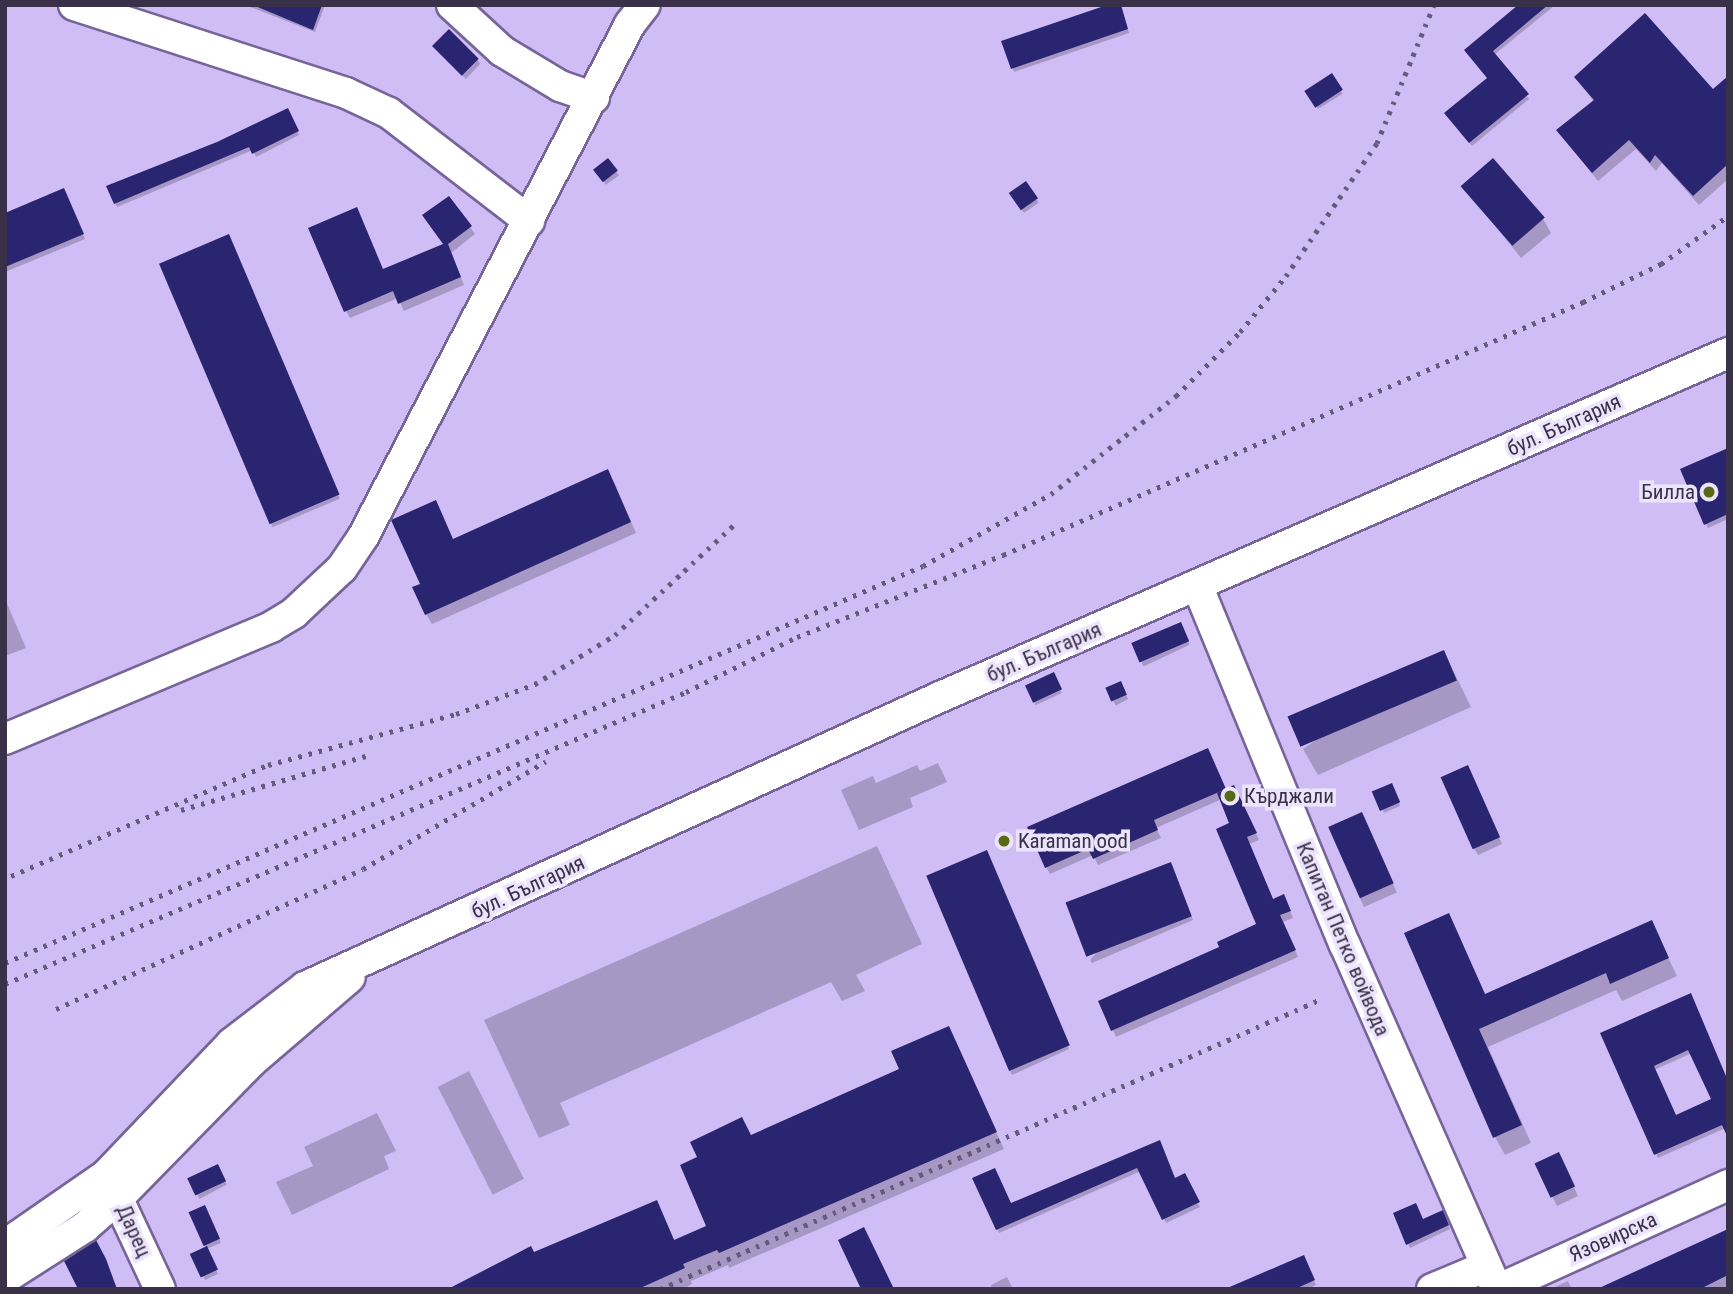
<!DOCTYPE html>
<html>
<head>
<meta charset="utf-8">
<style>
  body { margin:0 }
  #map { position:relative; width:1733px; height:1294px; overflow:hidden; background:#d0bdf6; font-family:"Roboto Condensed",sans-serif }
  div>[style] { position:absolute }
  [style*='--x'] { left:calc(var(--x)*1px); top:calc(var(--y)*1px); width:calc(var(--w)*1px); rotate:calc(var(--a)*1deg) }
  .shadow>* { inset:0; background:#0003; transform-origin:0 0 }
  .building>* { inset:0; background:#2a2570; transform-origin:0 0 }
  .roads { filter:drop-shadow(2px 0 #776599) drop-shadow(-2px 0 #776599) drop-shadow(0 2px #776599) drop-shadow(0 -2px #776599) }
  .minor>* { height:30px; margin:-15px; padding:0 15px; transform-origin:15px; border-radius:15px; background:#fff }
  .rail>* { height:5px; margin-top:-2.5px; transform-origin:0; background:repeating-linear-gradient(90deg,#655a7b 0 3.5px,transparent 0 10.5px) }
  .dots>* { width:19px; height:19px; translate:-50% -50%; box-sizing:border-box; border:4px solid #ece4fc; border-radius:50% }
  span { translate:-50% -50%; white-space:nowrap; text-align:center; line-height:1.15; -webkit-text-stroke:7px #ece4fc; paint-order:stroke }
  .street-label { font-size:21px; color:#393148 }
  .poi-label { font-size:21px; color:#393148 }
  .right { translate:-100% -50%; text-align:right }
  .left { translate:0 -50%; text-align:left }
  .frame { position:absolute; inset:0; border:7px solid #393148; pointer-events:none }
</style>
</head>
<body>
<div id="map">
  <div class="shadow">
    <i style="clip-path:polygon(245px 5px,325px 5px,315px 32px)"></i>
    <i style="clip-path:polygon(1521px 5px,1555px 5px,1494px 55px,1529px 99px,1472px 146px,1449px 117px,1489px 79px,1466px 50px)"></i>
    <i style="clip-path:polygon(1121px 7px,1129px 33px,1014px 72px,1004px 42px)"></i>
    <i style="clip-path:polygon(434px 47px,478px 60px,480px 64px,466px 79px)"></i>
    <i style="left:1331px;top:75px;width:22px;height:29px;rotate:58deg"></i>
    <i style="clip-path:polygon(1576px 78px,1713px 92px,1728px 79px,1728px 179px,1699px 205px,1662px 163px,1656px 171px,1636px 149px,1598px 181px,1558px 131px,1594px 102px)"></i>
    <i style="clip-path:polygon(288px 110px,299px 135px,256px 157px,253px 150px,117px 207px,115px 203px)"></i>
    <i style="left:608px;top:160px;width:19px;height:16px;rotate:55deg"></i>
    <i style="left:1025px;top:183px;width:24px;height:18px;rotate:55deg"></i>
    <i style="clip-path:polygon(1463px 186px,1543px 219px,1551px 233px,1521px 258px)"></i>
    <i style="clip-path:polygon(66px 194px,85px 239px,5px 272px,5px 215px)"></i>
    <i style="clip-path:polygon(470px 227px,475px 234px,451px 253px,464px 285px,404px 311px,398px 298px,350px 318px,346px 311px,383px 271px,445px 245px)"></i>
    <i style="left:230px;top:240px;width:281px;height:73px;rotate:67deg"></i>
    <i style="clip-path:polygon(1728px 450px,1728px 519px,1708px 528px,1706px 524px)"></i>
    <i style="clip-path:polygon(614px 482px,636px 533px,432px 624px,426px 614px,453px 541px)"></i>
    <i style="clip-path:polygon(5px 599px,26px 648px,5px 656px)"></i>
    <i style="left:1180px;top:624px;width:23px;height:51px;rotate:65deg"></i>
    <i style="clip-path:polygon(1444px 652px,1471px 707px,1318px 775px,1303px 749px)"></i>
    <i style="left:1053px;top:674px;width:21px;height:29px;rotate:65deg"></i>
    <i style="left:1120px;top:683px;width:18px;height:14px;rotate:63deg"></i>
    <i style="clip-path:polygon(1207px 750px,1226px 791px,1238px 794px,1259px 840px,1249px 844px,1274px 901px,1287px 903px,1293px 918px,1283px 922px,1298px 957px,1116px 1037px,1113px 1030px,1258px 925px,1222px 799px,1156px 828px,1161px 838px,1098px 865px,1093px 855px,1050px 874px,1046px 867px)"></i>
    <i style="clip-path:polygon(938px 763px,947px 782px,910px 798px,913px 807px,859px 830px,841px 790px,873px 776px,876px 783px,917px 765px,920px 771px)"></i>
    <i style="clip-path:polygon(1471px 774px,1502px 844px,1478px 855px,1474px 848px)"></i>
    <i style="clip-path:polygon(1393px 789px,1400px 806px,1384px 813px,1375px 792px)"></i>
    <i style="left:1366px;top:823px;width:76px;height:36px;rotate:66deg"></i>
    <i style="clip-path:polygon(877px 846px,922px 944px,856px 975px,865px 991px,842px 1001px,831px 982px,560px 1103px,570px 1125px,539px 1138px,484px 1020px)"></i>
    <i style="clip-path:polygon(988px 856px,1069px 1049px,1012px 1075px,1010px 1071px)"></i>
    <i style="clip-path:polygon(1172px 868px,1193px 920px,1092px 963px,1090px 960px)"></i>
    <i style="clip-path:polygon(1448px 915px,1486px 996px,1651px 922px,1677px 976px,1622px 1001px,1616px 990px,1488px 1047px,1531px 1143px,1505px 1155px,1495px 1137px)"></i>
    <i style="clip-path:polygon(evenodd,1692px 999px,1728px 1080px,1728px 1127px,1658px 1158px,1603px 1034px,1692px 999px,1692px 1053px,1713px 1100px,1675px 1117px,1654px 1070px,1692px 1053px)"></i>
    <i style="clip-path:polygon(948px 1028px,1004px 1149px,729px 1268px,728px 1265px,691px 1281px,692px 1284px,683px 1289px,451px 1289px,656px 1202px,675px 1241px,709px 1226px)"></i>
    <i style="left:469px;top:1071px;width:121px;height:35px;rotate:63deg"></i>
    <i style="clip-path:polygon(377px 1113px,396px 1151px,384px 1156px,389px 1169px,292px 1215px,276px 1182px,313px 1166px,304px 1147px)"></i>
    <i style="clip-path:polygon(1159px 1143px,1175px 1180px,1184px 1175px,1200px 1207px,1166px 1223px,1141px 1171px,999px 1233px,997px 1229px,1011px 1206px)"></i>
    <i style="clip-path:polygon(1563px 1163px,1578px 1196px,1557px 1206px,1536px 1164px)"></i>
    <i style="left:217px;top:1166px;width:21px;height:31px;rotate:62deg"></i>
    <i style="clip-path:polygon(206px 1210px,221px 1243px,206px 1249px,218px 1274px,205px 1280px,192px 1255px,206px 1249px,190px 1213px)"></i>
    <i style="clip-path:polygon(1442px 1212px,1450px 1229px,1410px 1248px,1395px 1214px,1423px 1221px)"></i>
    <i style="clip-path:polygon(1728px 1231px,1728px 1289px,1620px 1289px)"></i>
    <i style="clip-path:polygon(1306px 1261px,1316px 1285px,1308px 1289px,1229px 1289px)"></i>
    <i style="clip-path:polygon(1007px 1277px,1013px 1289px,992px 1289px,991px 1285px)"></i>
    <i style="clip-path:polygon(1568px 1281px,1572px 1289px,1556px 1289px,1555px 1287px)"></i>
  </div>
  <div class="building">
    <i style="clip-path:polygon(253px 5px,322px 5px,313px 30px)"></i>
    <i style="clip-path:polygon(1107px 5px,1121px 5px,1128px 29px,1011px 69px,1001px 41px)"></i>
    <i style="clip-path:polygon(1518px 5px,1548px 5px,1493px 51px,1529px 94px,1469px 143px,1444px 113px,1487px 78px,1464px 50px)"></i>
    <i style="clip-path:polygon(1645px 13px,1713px 89px,1728px 76px,1728px 164px,1693px 196px,1655px 155px,1650px 163px,1629px 140px,1592px 173px,1556px 130px,1594px 100px,1574px 77px)"></i>
    <i style="left:449px;top:29px;width:42px;height:24px;rotate:45deg"></i>
    <i style="left:1332px;top:73px;width:20px;height:33px;rotate:57deg"></i>
    <i style="clip-path:polygon(288px 108px,299px 131px,252px 154px,249px 147px,114px 204px,106px 186px,217px 142px)"></i>
    <i style="left:608px;top:158px;width:16px;height:19px;rotate:52deg"></i>
    <i style="left:1493px;top:158px;width:79px;height:43px;rotate:49deg"></i>
    <i style="left:1026px;top:181px;width:21px;height:21px;rotate:55deg"></i>
    <i style="clip-path:polygon(64px 188px,84px 234px,5px 267px,5px 213px)"></i>
    <i style="clip-path:polygon(449px 196px,472px 226px,448px 244px,461px 277px,398px 304px,393px 291px,344px 312px,308px 228px,357px 207px,383px 269px,443px 244px,422px 215px)"></i>
    <i style="left:229px;top:234px;width:283px;height:76px;rotate:67deg"></i>
    <i style="clip-path:polygon(1728px 448px,1728px 514px,1704px 525px,1680px 469px)"></i>
    <i style="clip-path:polygon(608px 469px,631px 522px,425px 615px,412px 587px,420px 584px,391px 520px,436px 500px,453px 539px)"></i>
    <i style="left:1181px;top:622px;width:21px;height:54px;rotate:67deg"></i>
    <i style="left:1444px;top:650px;width:33px;height:170px;rotate:67deg"></i>
    <i style="left:1054px;top:672px;width:19px;height:32px;rotate:65deg"></i>
    <i style="left:1121px;top:681px;width:15px;height:17px;rotate:67deg"></i>
    <i style="clip-path:polygon(1208px 748px,1226px 789px,1154px 820px,1158px 830px,1093px 859px,1088px 849px,1045px 868px,1027px 827px)"></i>
    <i style="left:1468px;top:765px;width:79px;height:30px;rotate:66deg"></i>
    <i style="left:1392px;top:783px;width:21px;height:22px;rotate:67deg"></i>
    <i style="clip-path:polygon(1234px 785px,1257px 833px,1247px 837px,1273px 899px,1284px 894px,1291px 911px,1280px 915px,1296px 950px,1111px 1031px,1098px 1001px,1219px 947px,1217px 942px,1256px 924px,1216px 829px,1229px 823px,1217px 793px)"></i>
    <i style="left:1362px;top:812px;width:78px;height:37px;rotate:66deg"></i>
    <i style="left:987px;top:850px;width:212px;height:66px;rotate:67deg"></i>
    <i style="left:1171px;top:862px;width:58px;height:113px;rotate:69deg"></i>
    <i style="clip-path:polygon(1449px 913px,1485px 994px,1652px 920px,1669px 958px,1610px 984px,1606px 973px,1479px 1029px,1522px 1125px,1493px 1138px,1404px 933px)"></i>
    <i style="clip-path:polygon(evenodd,1691px 993px,1728px 1081px,1728px 1138px,1722px 1125px,1654px 1155px,1600px 1033px,1691px 993px,1688px 1050px,1711px 1099px,1676px 1115px,1654px 1066px,1688px 1050px)"></i>
    <i style="clip-path:polygon(949px 1026px,997px 1132px,719px 1253px,717px 1250px,683px 1264px,685px 1268px,638px 1289px,448px 1289px,531px 1246px,534px 1252px,657px 1200px,674px 1240px,706px 1226px,680px 1165px,697px 1157px,690px 1142px,742px 1117px,751px 1135px,899px 1069px,891px 1051px)"></i>
    <i style="clip-path:polygon(1160px 1140px,1175px 1178px,1185px 1173px,1200px 1202px,1162px 1220px,1137px 1168px,996px 1230px,972px 1178px,995px 1168px,1011px 1203px)"></i>
    <i style="left:1559px;top:1152px;width:38px;height:27px;rotate:65deg"></i>
    <i style="left:218px;top:1164px;width:19px;height:34px;rotate:65deg"></i>
    <i style="clip-path:polygon(1416px 1203px,1423px 1219px,1443px 1210px,1449px 1225px,1406px 1245px,1393px 1213px)"></i>
    <i style="left:205px;top:1205px;width:37px;height:18px;rotate:66deg"></i>
    <i style="clip-path:polygon(864px 1227px,894px 1289px,861px 1289px,838px 1240px)"></i>
    <i style="clip-path:polygon(1728px 1229px,1728px 1275px,1700px 1289px,1597px 1289px)"></i>
    <i style="clip-path:polygon(96px 1240px,106px 1259px,117px 1289px,78px 1289px,64px 1261px)"></i>
    <i style="left:207px;top:1246px;width:26px;height:19px;rotate:65deg"></i>
    <i style="clip-path:polygon(1304px 1255px,1315px 1280px,1295px 1289px,1225px 1289px)"></i>
  </div>
  <div class="roads">
    <div class="minor">
      <i style="--x:74;--y:5;--w:286;--a:17.9"></i>
      <i style="--x:346;--y:93;--w:47;--a:24.9"></i>
      <i style="--x:389;--y:113;--w:177;--a:37.6"></i>
      <i style="--x:452;--y:5;--w:68;--a:42.6"></i>
      <i style="--x:502;--y:51;--w:68;--a:31.1"></i>
      <i style="--x:560;--y:86;--w:36;--a:19"></i>
      <i style="--x:1197;--y:585;--w:389;--a:67.7"></i>
      <i style="--x:1345;--y:945;--w:376;--a:66.2"></i>
      <i style="--x:5;--y:739;--w:289;--a:-22.8"></i>
      <i style="--x:271;--y:627;--w:27;--a:-31"></i>
      <i style="--x:294;--y:613;--w:66;--a:-43.2"></i>
      <i style="--x:342;--y:568;--w:37;--a:-56"></i>
      <i style="--x:363;--y:537;--w:578;--a:-62.5"></i>
      <i style="--x:630;--y:24;--w:24;--a:-52"></i>
      <i style="--x:110;--y:1182;--w:118;--a:65"></i>
      <i style="--x:5;--y:1245;--w:123;--a:-34.7"></i>
      <i style="--x:106;--y:1175;--w:182;--a:-46.3"></i>
      <i style="--x:232;--y:1043;--w:92;--a:-37.5"></i>
      <i style="--x:305;--y:987;--w:698;--a:-24.55"></i>
      <i style="--x:940;--y:697;--w:860;--a:-23.58"></i>
      <i style="--x:5;--y:1278;--w:95;--a:-32.5"></i>
      <i style="--x:85;--y:1227;--w:45;--a:-41.4"></i>
      <i style="--x:119;--y:1197;--w:189;--a:-45.6"></i>
      <i style="--x:251;--y:1062;--w:130;--a:-40.6"></i>
      <i style="--x:1432;--y:1289;--w:57;--a:-22.5"></i>
      <i style="--x:1499;--y:1289;--w:252;--a:-24.4"></i>
    </div>
  </div>
  <div class="rail">
    <i style="--x:181;--y:810;--w:196;--a:-16.3"></i>
    <i style="--x:11;--y:876;--w:280;--a:-23.4"></i>
    <i style="--x:268;--y:765;--w:195;--a:-15.2"></i>
    <i style="--x:456;--y:714;--w:85;--a:-20.8"></i>
    <i style="--x:535;--y:684;--w:94;--a:-31.5"></i>
    <i style="--x:615;--y:635;--w:168;--a:-42.8"></i>
    <i style="--x:5;--y:963;--w:1000;--a:-23.39"></i>
    <i style="--x:923;--y:566;--w:147;--a:-29.4"></i>
    <i style="--x:1051;--y:494;--w:159;--a:-38.1"></i>
    <i style="--x:1176;--y:396;--w:91;--a:-45"></i>
    <i style="--x:1240;--y:332;--w:72;--a:-50.6"></i>
    <i style="--x:1286;--y:276;--w:161;--a:-55.6"></i>
    <i style="--x:1377;--y:143;--w:149;--a:-67.6"></i>
    <i style="--x:5;--y:984;--w:741;--a:-23.21"></i>
    <i style="--x:686;--y:692;--w:124;--a:-26.4"></i>
    <i style="--x:797;--y:637;--w:222;--a:-21.7"></i>
    <i style="--x:1003;--y:555;--w:633;--a:-23.57"></i>
    <i style="--x:1583;--y:302;--w:87;--a:-26"></i>
    <i style="--x:1661;--y:264;--w:82;--a:-35.6"></i>
    <i style="--x:56;--y:1009;--w:337;--a:-24.5"></i>
    <i style="--x:363;--y:869;--w:212;--a:-30.5"></i>
    <i style="--x:660;--y:1289;--w:717;--a:-23.67"></i>
  </div>
  <div class="dots">
    <i style="left:1709px;top:492px;background:#5a6a14"></i>
    <i style="left:1230px;top:796px;background:#5a6a14"></i>
    <i style="left:1004px;top:841px;background:#5a6a14"></i>
  </div>
  <div class="street-label">
    <span style="left:1564px;top:425px;rotate:-24deg">бул. България</span>
    <span style="left:1044px;top:652px;rotate:-23deg">бул. България</span>
    <span style="left:528px;top:887px;rotate:-25deg">бул. България</span>
    <span style="left:1343px;top:939px;rotate:67deg">Капитан Петко войвода</span>
    <span style="left:134px;top:1231px;rotate:66deg">Дарец</span>
    <span style="left:1613px;top:1237px;rotate:-24deg">Язовирска</span>
  </div>
  <div class="poi-label">
    <span class="right" style="left:1695px;top:492px">Билла</span>
    <span class="left" style="left:1244px;top:796px">Кърджали</span>
    <span class="left" style="left:1018px;top:841px">Karaman ood</span>
  </div>
  <div class="frame"></div>
</div>
</body>
</html>
